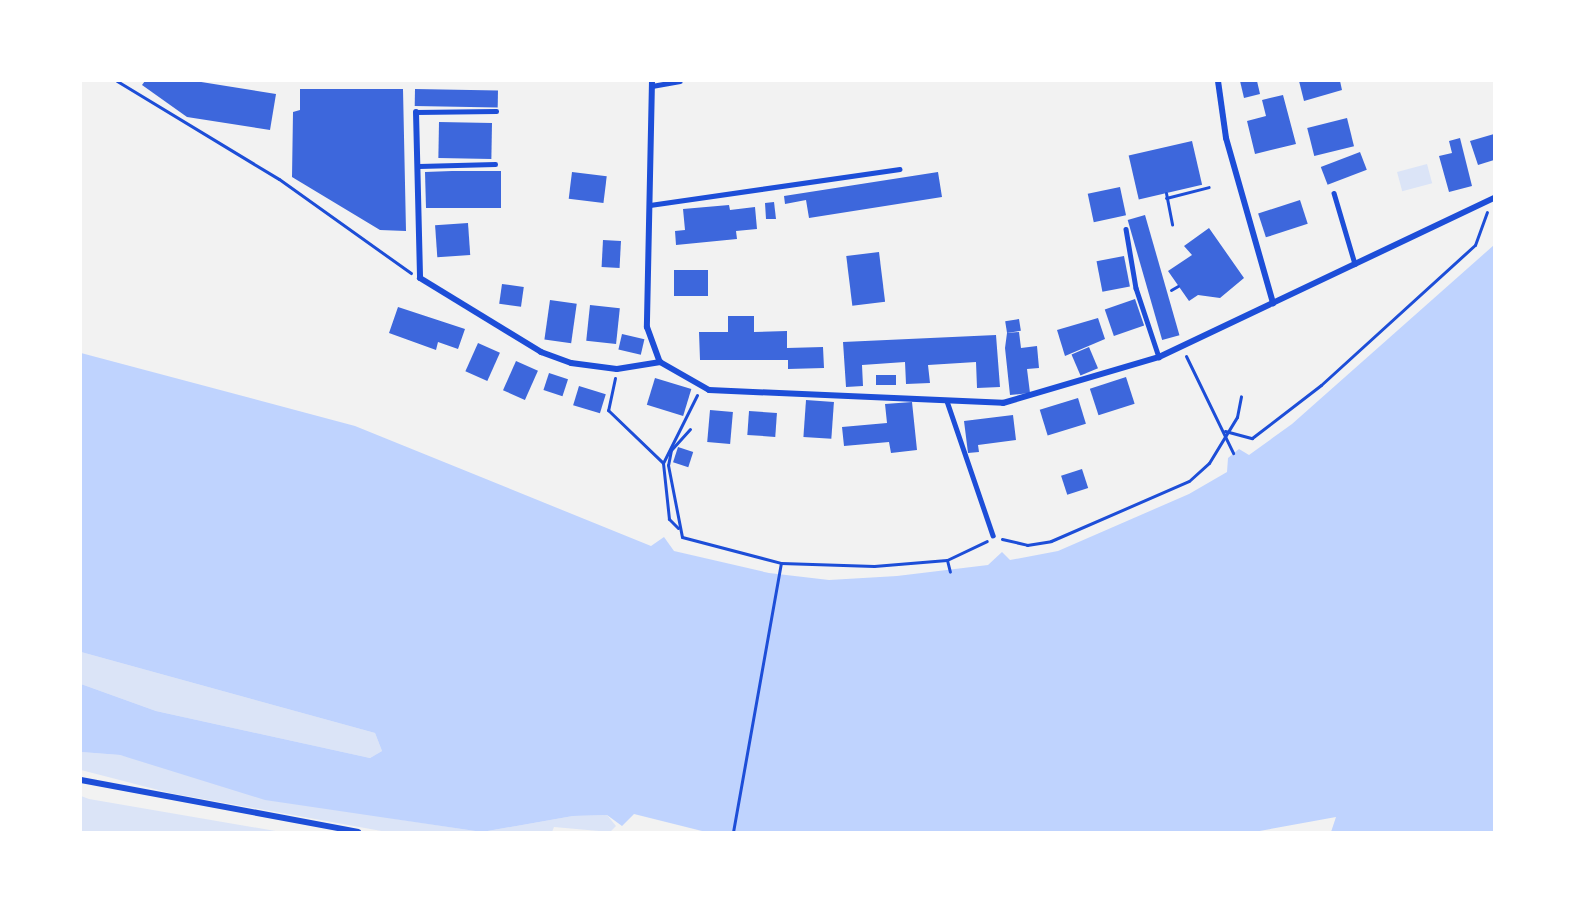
<!DOCTYPE html>
<html>
<head>
<meta charset="utf-8">
<style>
  body { margin:0 }
  #map { position:relative; width:1575px; height:913px; overflow:hidden; background:#f2f2f2; font-family:"Golos Text",sans-serif }
  div>[style] { position:absolute }
  [style*='--x'] { left:calc(var(--x)*1px); top:calc(var(--y)*1px); width:calc(var(--w)*1px); rotate:calc(var(--a)*1deg) }
  .green>* { inset:0; background:#dbe4f7; transform-origin:0 0 }
  .water>* { inset:0; background:#bfd3fe }
  .building>* { inset:0; background:#3d67dc; transform-origin:0 0 }
  .path>* { height:3px; margin:-1.5px; padding:0 1.5px; transform-origin:1.5px; border-radius:1.5px; background:#1d4ed8 }
  .service>* { height:4.5px; margin:-2.25px; padding:0 2.25px; transform-origin:2.25px; border-radius:2.25px; background:#1d4ed8 }
  .minor>* { height:6px; margin:-3px; padding:0 3px; transform-origin:3px; border-radius:3px; background:#1d4ed8 }
  span { translate:-50% -50%; white-space:nowrap; text-align:center; line-height:1.15; -webkit-text-stroke:6px #fff; paint-order:stroke }
  .frame { position:absolute; inset:0; border:82px solid #fff; pointer-events:none }
</style>
</head>
<body>
<div id="map">
  <div class="green">
    <i style="left:1427px;top:164px;width:20px;height:31px;rotate:75deg"></i>
    <i style="clip-path:polygon(81px 652px,375px 733px,382px 751px,370px 758px,156px 711px,81px 684px)"></i>
    <i style="clip-path:polygon(81px 752px,120px 755px,396px 819px,482px 832px,573px 816px,607px 815px,616px 826px,610px 832px,554px 827px,552px 832px,387px 832px,170px 793px,81px 770px)"></i>
    <i style="clip-path:polygon(81px 796px,89px 799px,281px 832px,81px 832px)"></i>
  </div>
  <div class="water">
    <i style="clip-path:polygon(1494px 245px,1494px 832px,1331px 832px,1336px 817px,1254px 832px,706px 832px,634px 814px,622px 826px,607px 815px,573px 816px,482px 832px,265px 800px,120px 755px,81px 752px,81px 684px,156px 711px,370px 758px,382px 751px,375px 733px,81px 652px,81px 353px,355px 426px,651px 546px,664px 537px,674px 551px,769px 573px,829px 580px,897px 576px,988px 565px,1002px 552px,1010px 560px,1058px 551px,1189px 494px,1227px 472px,1228px 458px,1239px 449px,1249px 455px,1292px 424px)"></i>
  </div>
  <div class="building">
    <i style="clip-path:polygon(145px 81px,195px 81px,276px 94px,270px 130px,187px 117px,142px 85px)"></i>
    <i style="clip-path:polygon(1240px 81px,1257px 81px,1260px 94px,1244px 98px)"></i>
    <i style="clip-path:polygon(1299px 81px,1340px 81px,1342px 90px,1304px 101px)"></i>
    <i style="clip-path:polygon(300px 89px,403px 89px,406px 231px,380px 230px,292px 177px,293px 112px,300px 110px)"></i>
    <i style="left:415px;top:89px;width:83px;height:17px;rotate:1deg"></i>
    <i style="clip-path:polygon(1283px 95px,1296px 144px,1255px 154px,1247px 121px,1266px 116px,1262px 100px)"></i>
    <i style="left:1347px;top:118px;width:29px;height:41px;rotate:76deg"></i>
    <i style="left:439px;top:122px;width:53px;height:36px;rotate:1deg"></i>
    <i style="clip-path:polygon(1494px 134px,1494px 160px,1478px 165px,1470px 141px)"></i>
    <i style="clip-path:polygon(1460px 138px,1472px 186px,1449px 192px,1439px 156px,1452px 153px,1449px 141px)"></i>
    <i style="left:1192px;top:141px;width:45px;height:65px;rotate:77deg"></i>
    <i style="left:1360px;top:152px;width:19px;height:42px;rotate:69deg"></i>
    <i style="clip-path:polygon(452px 171px,501px 171px,501px 208px,426px 208px,425px 172px)"></i>
    <i style="left:572px;top:172px;width:35px;height:27px;rotate:7deg"></i>
    <i style="clip-path:polygon(938px 172px,942px 197px,809px 218px,806px 200px,785px 204px,784px 196px)"></i>
    <i style="left:1120px;top:187px;width:29px;height:33px;rotate:78deg"></i>
    <i style="left:1300px;top:200px;width:25px;height:44px;rotate:72deg"></i>
    <i style="clip-path:polygon(774px 202px,776px 219px,766px 219px,765px 203px)"></i>
    <i style="clip-path:polygon(729px 205px,730px 210px,755px 207px,757px 229px,736px 231px,737px 239px,676px 245px,675px 231px,685px 230px,683px 209px)"></i>
    <i style="left:1145px;top:215px;width:125px;height:18px;rotate:74deg"></i>
    <i style="left:468px;top:223px;width:32px;height:33px;rotate:86deg"></i>
    <i style="clip-path:polygon(1209px 228px,1244px 278px,1220px 298px,1198px 295px,1189px 301px,1168px 271px,1192px 255px,1184px 246px)"></i>
    <i style="left:603px;top:240px;width:18px;height:27px;rotate:3deg"></i>
    <i style="left:879px;top:252px;width:50px;height:33px;rotate:83deg"></i>
    <i style="left:1124px;top:256px;width:31px;height:28px;rotate:79deg"></i>
    <i style="left:674px;top:270px;width:34px;height:26px"></i>
    <i style="left:502px;top:284px;width:22px;height:20px;rotate:8deg"></i>
    <i style="left:1135px;top:299px;width:28px;height:32px;rotate:71deg"></i>
    <i style="left:550px;top:300px;width:27px;height:40px;rotate:8deg"></i>
    <i style="left:590px;top:305px;width:30px;height:36px;rotate:6deg"></i>
    <i style="clip-path:polygon(398px 307px,465px 329px,458px 349px,438px 342px,436px 350px,389px 333px)"></i>
    <i style="clip-path:polygon(728px 316px,754px 316px,754px 332px,787px 331px,787px 348px,823px 347px,824px 368px,788px 369px,788px 360px,700px 360px,699px 332px,728px 332px)"></i>
    <i style="clip-path:polygon(1098px 318px,1105px 339px,1065px 356px,1057px 330px)"></i>
    <i style="left:1019px;top:319px;width:12px;height:14px;rotate:81deg"></i>
    <i style="clip-path:polygon(1019px 332px,1021px 348px,1037px 346px,1039px 368px,1027px 369px,1030px 393px,1010px 395px,1005px 348px,1007px 333px)"></i>
    <i style="left:622px;top:334px;width:23px;height:16px;rotate:13deg"></i>
    <i style="clip-path:polygon(996px 335px,1000px 387px,977px 388px,976px 362px,928px 365px,930px 383px,906px 384px,905px 362px,862px 365px,863px 386px,846px 387px,843px 342px)"></i>
    <i style="left:478px;top:343px;width:24px;height:31px;rotate:24deg"></i>
    <i style="left:1089px;top:347px;width:23px;height:19px;rotate:67deg"></i>
    <i style="left:516px;top:361px;width:24px;height:32px;rotate:24deg"></i>
    <i style="left:549px;top:373px;width:20px;height:18px;rotate:18deg"></i>
    <i style="left:896px;top:375px;width:10px;height:20px;rotate:90deg"></i>
    <i style="left:1126px;top:377px;width:28px;height:38px;rotate:72deg"></i>
    <i style="left:655px;top:378px;width:38px;height:28px;rotate:17deg"></i>
    <i style="left:579px;top:386px;width:28px;height:20px;rotate:17deg"></i>
    <i style="left:1078px;top:398px;width:27px;height:40px;rotate:73deg"></i>
    <i style="left:806px;top:400px;width:28px;height:37px;rotate:4deg"></i>
    <i style="clip-path:polygon(912px 402px,917px 450px,891px 453px,889px 442px,844px 446px,842px 427px,887px 423px,885px 404px)"></i>
    <i style="left:710px;top:410px;width:23px;height:32px;rotate:5deg"></i>
    <i style="left:749px;top:411px;width:28px;height:24px;rotate:4deg"></i>
    <i style="clip-path:polygon(1013px 415px,1016px 440px,978px 445px,979px 452px,968px 453px,964px 421px)"></i>
    <i style="left:678px;top:447px;width:16px;height:16px;rotate:18deg"></i>
    <i style="left:1082px;top:469px;width:20px;height:22px;rotate:72deg"></i>
  </div>
  <div class="path">
    <i style="--x:117;--y:81;--w:189;--a:31.2"></i>
    <i style="--x:279;--y:179;--w:162;--a:35.5"></i>
    <i style="--x:1166;--y:193;--w:32;--a:79"></i>
    <i style="--x:1166;--y:198;--w:44;--a:-14.3"></i>
    <i style="--x:1171;--y:290;--w:8;--a:-30"></i>
    <i style="--x:1186;--y:356;--w:108;--a:64.1"></i>
    <i style="--x:615;--y:378;--w:33;--a:102"></i>
    <i style="--x:608;--y:410;--w:76;--a:43.9"></i>
    <i style="--x:690;--y:429;--w:28;--a:132"></i>
    <i style="--x:671;--y:450;--w:15;--a:101"></i>
    <i style="--x:668;--y:465;--w:73;--a:79"></i>
    <i style="--x:682;--y:537;--w:102;--a:14.7"></i>
    <i style="--x:1225;--y:431;--w:28;--a:15"></i>
    <i style="--x:1252;--y:438;--w:87;--a:-37.5"></i>
    <i style="--x:1321;--y:385;--w:208;--a:-42.3"></i>
    <i style="--x:1475;--y:245;--w:35;--a:-70"></i>
    <i style="--x:678;--y:528;--w:13;--a:-135"></i>
    <i style="--x:669;--y:519;--w:56;--a:-96.1"></i>
    <i style="--x:663;--y:463;--w:76;--a:-63.4"></i>
    <i style="--x:1002;--y:539;--w:26;--a:13"></i>
    <i style="--x:1027;--y:545;--w:24;--a:-9"></i>
    <i style="--x:1051;--y:541;--w:150;--a:-23.5"></i>
    <i style="--x:1189;--y:481;--w:27;--a:-42"></i>
    <i style="--x:1209;--y:463;--w:54;--a:-58.7"></i>
    <i style="--x:1237;--y:417;--w:21;--a:-79"></i>
    <i style="--x:947;--y:560;--w:12;--a:76"></i>
    <i style="--x:733;--y:832;--w:273;--a:-79.9"></i>
    <i style="--x:781;--y:563;--w:93;--a:1.8"></i>
    <i style="--x:874;--y:566;--w:73;--a:-4.7"></i>
    <i style="--x:947;--y:560;--w:44;--a:-25.4"></i>
    <i style="--x:1307;--y:832;--w:2;--a:0"></i>
  </div>
  <div class="service">
    <i style="--x:652;--y:86;--w:28;--a:-10"></i>
    <i style="--x:416;--y:112;--w:80;--a:-0.7"></i>
    <i style="--x:419;--y:166;--w:76;--a:-1.5"></i>
    <i style="--x:1334;--y:193;--w:74;--a:73.5"></i>
    <i style="--x:650;--y:205;--w:252;--a:-8.2"></i>
    <i style="--x:1126;--y:229;--w:60;--a:80.4"></i>
    <i style="--x:1136;--y:288;--w:73;--a:71.6"></i>
    <i style="--x:947;--y:401;--w:142;--a:71.1"></i>
  </div>
  <div class="minor">
    <i style="--x:652;--y:81;--w:246;--a:91.2"></i>
    <i style="--x:647;--y:327;--w:37;--a:70"></i>
    <i style="--x:1218;--y:81;--w:58;--a:82"></i>
    <i style="--x:1226;--y:138;--w:172;--a:74.1"></i>
    <i style="--x:416;--y:112;--w:166;--a:88.6"></i>
    <i style="--x:420;--y:278;--w:142;--a:31.4"></i>
    <i style="--x:541;--y:352;--w:32;--a:20"></i>
    <i style="--x:571;--y:363;--w:46;--a:7.4"></i>
    <i style="--x:617;--y:369;--w:44;--a:-9.2"></i>
    <i style="--x:660;--y:362;--w:56;--a:29.7"></i>
    <i style="--x:709;--y:390;--w:294;--a:2.5"></i>
    <i style="--x:1003;--y:403;--w:163;--a:-16.4"></i>
    <i style="--x:1159;--y:357;--w:371;--a:-25.4"></i>
    <i style="--x:81;--y:780;--w:282;--a:10.6"></i>
  </div>
  <div class="frame"></div>
</div>
</body>
</html>
